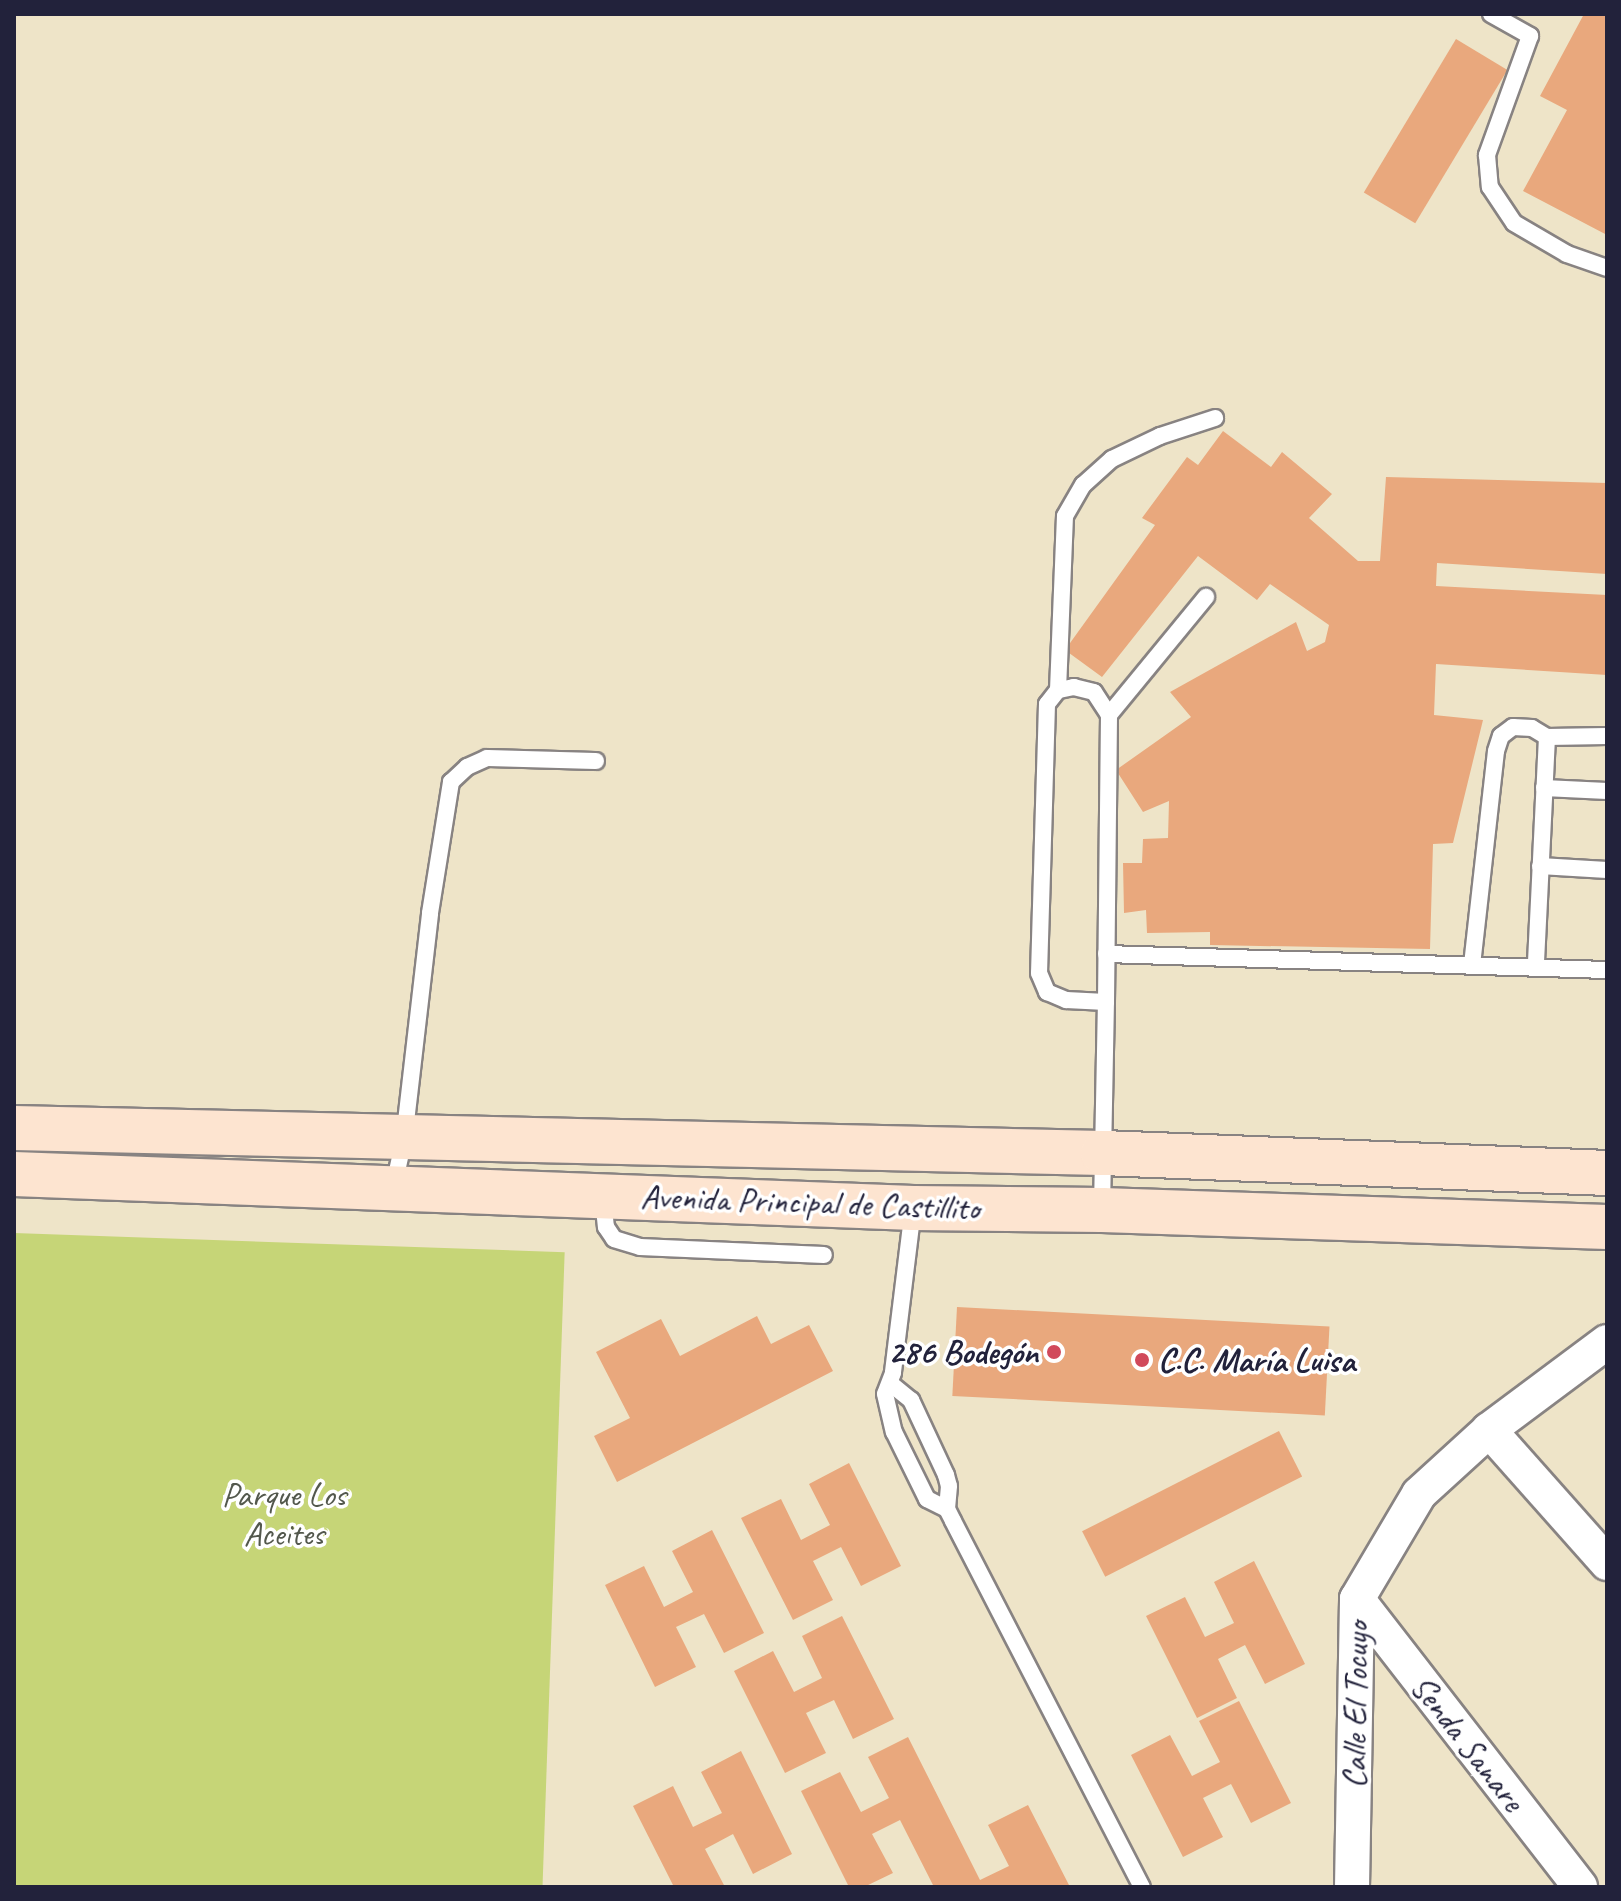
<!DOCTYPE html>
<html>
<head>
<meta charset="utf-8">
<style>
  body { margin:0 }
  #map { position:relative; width:1621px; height:1901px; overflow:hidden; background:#eee4c8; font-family:Caveat,sans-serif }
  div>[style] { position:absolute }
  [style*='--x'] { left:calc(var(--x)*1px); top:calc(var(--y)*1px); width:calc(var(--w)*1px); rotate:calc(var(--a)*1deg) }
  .green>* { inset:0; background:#c6d577; transform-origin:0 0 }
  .building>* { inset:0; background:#e9a87d; transform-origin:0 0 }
  .roads { filter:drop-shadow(2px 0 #888382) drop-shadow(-2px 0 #888382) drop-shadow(0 2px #888382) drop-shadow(0 -2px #888382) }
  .lane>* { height:16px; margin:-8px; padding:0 8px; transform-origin:8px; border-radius:8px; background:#fff }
  .street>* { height:34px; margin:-17px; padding:0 17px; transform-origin:17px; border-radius:17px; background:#fff }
  .secondary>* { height:44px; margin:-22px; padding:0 22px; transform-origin:22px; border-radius:22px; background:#fde4d0 }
  .dots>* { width:22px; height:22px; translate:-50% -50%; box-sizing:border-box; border:4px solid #fff; border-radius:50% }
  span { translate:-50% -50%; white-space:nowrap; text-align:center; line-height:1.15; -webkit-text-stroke:7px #fff; paint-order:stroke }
  .street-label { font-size:34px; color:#22223b }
  .poi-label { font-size:34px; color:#22223b; font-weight:700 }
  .right { translate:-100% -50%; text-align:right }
  .left { translate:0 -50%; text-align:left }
  .park-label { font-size:34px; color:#53584d }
  .frame { position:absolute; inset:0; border:16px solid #22223b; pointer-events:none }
</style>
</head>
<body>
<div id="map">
  <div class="green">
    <i style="left:14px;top:1233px;width:551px;height:654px;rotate:2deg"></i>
  </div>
  <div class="building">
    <i style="clip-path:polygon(1584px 14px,1607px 14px,1607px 235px,1523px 191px,1567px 110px,1540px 96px)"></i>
    <i style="left:1456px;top:39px;width:60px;height:179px;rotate:31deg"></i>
    <i style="clip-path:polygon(1223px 431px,1271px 467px,1282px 452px,1332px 494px,1309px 518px,1358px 561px,1380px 561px,1386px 477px,1607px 483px,1607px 574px,1437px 563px,1436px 586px,1607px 595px,1607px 675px,1436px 664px,1434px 715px,1483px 720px,1453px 843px,1433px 844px,1430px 949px,1210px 945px,1210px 932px,1147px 933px,1146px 910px,1124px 913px,1123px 863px,1142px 863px,1143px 839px,1168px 838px,1169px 801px,1143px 812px,1116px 770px,1191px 717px,1170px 692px,1296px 622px,1307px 651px,1325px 642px,1329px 625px,1270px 584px,1257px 600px,1198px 556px,1102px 677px,1065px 650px,1155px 525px,1142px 518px,1187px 457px,1198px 465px)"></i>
    <i style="left:957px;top:1307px;width:373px;height:89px;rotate:3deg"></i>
    <i style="clip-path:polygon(757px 1316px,771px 1344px,809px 1325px,833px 1371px,617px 1482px,594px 1436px,630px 1418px,596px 1352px,661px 1319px,680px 1356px)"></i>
    <i style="left:1279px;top:1431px;width:51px;height:221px;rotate:63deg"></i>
    <i style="clip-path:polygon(849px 1463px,901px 1566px,861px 1586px,841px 1547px,813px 1561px,833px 1600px,793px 1620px,741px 1518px,781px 1499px,801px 1540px,830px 1525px,809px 1484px)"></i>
    <i style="clip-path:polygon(712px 1530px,764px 1633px,724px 1653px,704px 1614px,676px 1627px,696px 1667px,655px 1687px,605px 1585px,644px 1566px,664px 1607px,693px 1592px,672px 1551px)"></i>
    <i style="clip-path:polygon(1254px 1561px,1305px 1664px,1265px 1684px,1245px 1645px,1218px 1659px,1237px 1698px,1197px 1718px,1146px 1616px,1185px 1597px,1205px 1637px,1234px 1623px,1214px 1582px)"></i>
    <i style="clip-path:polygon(842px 1616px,894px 1719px,853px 1739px,834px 1700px,806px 1713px,826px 1753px,785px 1773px,734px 1671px,773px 1651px,794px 1692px,822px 1678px,802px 1636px)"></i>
    <i style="clip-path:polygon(1239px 1701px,1291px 1803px,1251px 1823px,1231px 1784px,1203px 1798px,1223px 1837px,1183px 1857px,1131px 1755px,1170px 1735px,1192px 1776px,1220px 1762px,1199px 1721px)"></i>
    <i style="clip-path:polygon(908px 1737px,980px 1880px,1009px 1866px,988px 1825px,1028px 1805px,1070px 1887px,934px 1887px,900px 1820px,872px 1834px,893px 1873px,864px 1887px,849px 1887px,801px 1791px,840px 1772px,861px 1812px,889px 1798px,868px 1757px)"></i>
    <i style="clip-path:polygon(741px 1751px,792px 1854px,753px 1874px,733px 1834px,705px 1849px,725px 1887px,674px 1887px,633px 1806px,673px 1786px,693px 1827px,722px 1813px,701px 1772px)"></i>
  </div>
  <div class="roads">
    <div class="lane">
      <i style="--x:1491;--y:14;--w:45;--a:29.4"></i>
      <i style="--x:1530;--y:36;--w:127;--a:109.9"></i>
      <i style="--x:1487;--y:155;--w:32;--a:85"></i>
      <i style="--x:1490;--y:187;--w:43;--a:56.3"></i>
      <i style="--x:1514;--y:223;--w:61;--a:30.3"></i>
      <i style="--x:1567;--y:254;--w:42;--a:19.3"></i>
      <i style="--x:1058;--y:690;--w:174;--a:-87.7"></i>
      <i style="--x:1065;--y:516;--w:36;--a:-60"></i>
      <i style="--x:1083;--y:485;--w:39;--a:-42"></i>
      <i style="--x:1112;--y:459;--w:53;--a:-25.6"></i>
      <i style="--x:1160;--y:436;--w:58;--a:-18.1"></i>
      <i style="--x:1109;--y:715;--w:153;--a:-50.6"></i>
      <i style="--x:1547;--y:737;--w:60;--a:-1"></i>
      <i style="--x:1544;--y:788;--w:63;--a:2.7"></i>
      <i style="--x:1540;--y:866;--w:67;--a:3.4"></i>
      <i style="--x:1106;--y:954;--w:501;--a:1.83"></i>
      <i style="--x:1472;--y:965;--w:215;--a:-83.6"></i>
      <i style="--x:1496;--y:751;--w:16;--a:-72"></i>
      <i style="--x:1501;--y:736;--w:15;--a:-37"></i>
      <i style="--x:1513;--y:727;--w:19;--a:3"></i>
      <i style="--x:1532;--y:728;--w:17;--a:31"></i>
      <i style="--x:1547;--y:737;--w:229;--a:92.8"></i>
      <i style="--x:394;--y:1185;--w:47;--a:-77.7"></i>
      <i style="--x:404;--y:1139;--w:227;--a:-83.4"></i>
      <i style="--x:430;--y:913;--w:133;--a:-80.9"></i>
      <i style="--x:451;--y:782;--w:22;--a:-43"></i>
      <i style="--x:467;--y:767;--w:22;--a:-24"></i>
      <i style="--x:487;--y:758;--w:109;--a:1.6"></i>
      <i style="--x:603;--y:1199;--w:28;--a:84"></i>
      <i style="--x:606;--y:1227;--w:14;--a:56"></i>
      <i style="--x:614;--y:1239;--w:27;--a:17"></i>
      <i style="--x:640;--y:1247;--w:184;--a:2.5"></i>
      <i style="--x:1102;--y:1208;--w:206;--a:-88.9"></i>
      <i style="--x:1106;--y:1002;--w:287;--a:-89.4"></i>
      <i style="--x:1109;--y:715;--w:27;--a:-123"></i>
      <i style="--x:1094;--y:692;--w:21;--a:-166"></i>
      <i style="--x:1074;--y:687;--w:16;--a:169"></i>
      <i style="--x:1058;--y:690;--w:18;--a:128"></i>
      <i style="--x:1047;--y:704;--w:269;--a:91.7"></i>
      <i style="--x:1039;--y:973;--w:21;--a:67"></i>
      <i style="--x:1047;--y:992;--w:21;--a:23"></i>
      <i style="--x:1066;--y:1000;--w:40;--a:2.9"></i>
      <i style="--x:913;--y:1209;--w:165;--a:97"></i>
      <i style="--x:893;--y:1373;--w:22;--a:111"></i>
      <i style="--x:885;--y:1394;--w:39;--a:77"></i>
      <i style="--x:894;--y:1432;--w:75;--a:63.8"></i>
      <i style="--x:927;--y:1499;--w:22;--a:27"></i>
      <i style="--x:947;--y:1509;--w:13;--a:63"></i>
      <i style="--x:953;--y:1521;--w:412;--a:62.7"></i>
      <i style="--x:891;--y:1384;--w:26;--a:39"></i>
      <i style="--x:911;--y:1400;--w:83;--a:65"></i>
      <i style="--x:946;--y:1475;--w:11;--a:75"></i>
      <i style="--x:949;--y:1486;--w:23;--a:95"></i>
    </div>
    <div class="street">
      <i style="--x:1489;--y:1430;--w:178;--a:48.4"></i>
      <i style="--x:1357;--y:1599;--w:364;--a:52.2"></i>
      <i style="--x:1352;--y:1887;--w:288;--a:-89"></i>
      <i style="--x:1357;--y:1599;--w:122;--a:-59.4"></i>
      <i style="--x:1419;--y:1494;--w:95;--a:-42.4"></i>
      <i style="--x:1489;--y:1430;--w:147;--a:-36.7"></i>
    </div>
    <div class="secondary">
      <i style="--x:14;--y:1128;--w:1089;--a:1.32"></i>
      <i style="--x:1103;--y:1153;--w:504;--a:2.27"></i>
      <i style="--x:14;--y:1174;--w:900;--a:2.17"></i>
      <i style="--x:913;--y:1208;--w:189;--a:0.6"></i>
      <i style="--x:1102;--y:1210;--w:505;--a:1.93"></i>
    </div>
  </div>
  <div class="dots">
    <i style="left:1054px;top:1352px;background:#d1495b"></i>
    <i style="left:1142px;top:1360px;background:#d1495b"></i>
  </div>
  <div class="street-label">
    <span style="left:810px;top:1202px;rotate:2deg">Avenida Principal de Castillito</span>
    <span style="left:1355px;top:1705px;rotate:-89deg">Calle El Tocuyo</span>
    <span style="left:1468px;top:1743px;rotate:52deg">Senda Sanare</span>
  </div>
  <div class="poi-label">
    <span class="right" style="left:1038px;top:1352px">286 Bodegón</span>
    <span class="left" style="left:1158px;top:1360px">C.C. María Luisa</span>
  </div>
  <div class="park-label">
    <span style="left:284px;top:1514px">Parque Los<br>Aceites</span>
  </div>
  <div class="frame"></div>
</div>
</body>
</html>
